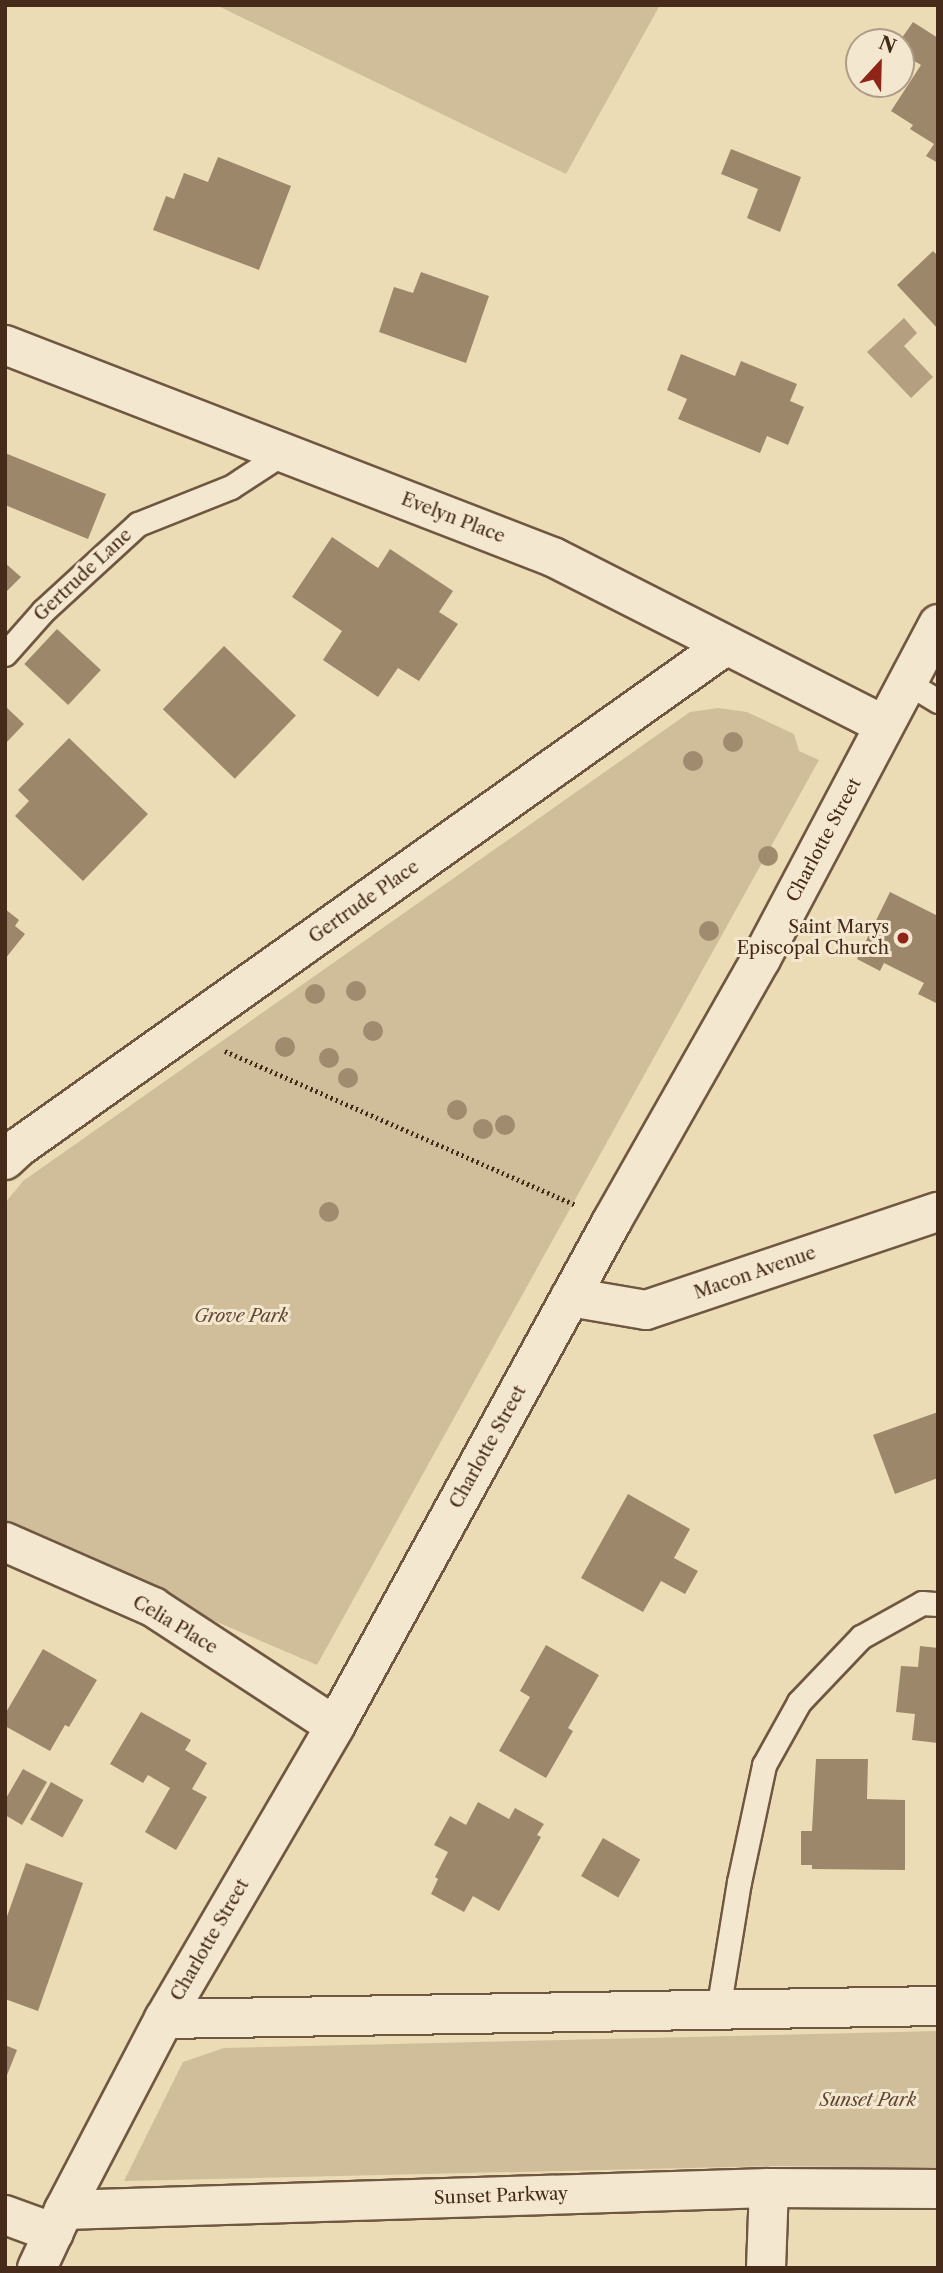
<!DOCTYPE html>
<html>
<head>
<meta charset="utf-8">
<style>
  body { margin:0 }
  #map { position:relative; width:943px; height:2273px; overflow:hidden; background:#ecdcb5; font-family:"Libre Caslon Text",serif }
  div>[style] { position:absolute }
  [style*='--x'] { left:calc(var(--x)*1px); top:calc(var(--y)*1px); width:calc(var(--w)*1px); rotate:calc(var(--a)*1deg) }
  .green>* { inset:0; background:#d0be9b }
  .water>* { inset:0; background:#b4a080 }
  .building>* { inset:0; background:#9d876b; transform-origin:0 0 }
  .path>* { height:4.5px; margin-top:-2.25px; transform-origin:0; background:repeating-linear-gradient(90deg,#472b1a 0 2px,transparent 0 5.5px) }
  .roads { filter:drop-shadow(2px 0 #705741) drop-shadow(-2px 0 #705741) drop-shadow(0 2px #705741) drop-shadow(0 -2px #705741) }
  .lane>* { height:23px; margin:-11.5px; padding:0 11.5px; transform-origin:11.5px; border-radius:11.5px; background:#f3e8cf }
  .street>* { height:38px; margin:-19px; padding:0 19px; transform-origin:19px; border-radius:19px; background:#f3e8cf }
  .secondary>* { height:38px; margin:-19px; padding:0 19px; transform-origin:19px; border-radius:19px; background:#f3e8cf }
  .trees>* { width:20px; height:20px; margin:-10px; border-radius:50%; background:#a08b6e }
  .dots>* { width:19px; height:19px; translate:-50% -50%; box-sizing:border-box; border:4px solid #f3e8cf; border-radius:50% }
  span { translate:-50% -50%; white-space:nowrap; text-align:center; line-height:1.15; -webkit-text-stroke:6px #f3e8cf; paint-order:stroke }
  .street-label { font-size:18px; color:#472b1a }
  .poi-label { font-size:18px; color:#472b1a }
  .right { translate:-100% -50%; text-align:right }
  .park-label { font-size:18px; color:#624834; font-style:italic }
  .frame { position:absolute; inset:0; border:7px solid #472b1a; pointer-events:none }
  .north { position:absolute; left:845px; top:28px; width:70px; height:70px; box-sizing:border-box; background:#f3e8cf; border:2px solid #ae9c87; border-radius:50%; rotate:22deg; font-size:19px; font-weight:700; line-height:28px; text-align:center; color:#472b1a }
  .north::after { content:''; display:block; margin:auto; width:24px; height:32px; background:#8f2418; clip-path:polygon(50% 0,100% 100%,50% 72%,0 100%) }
</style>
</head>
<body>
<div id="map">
  <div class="green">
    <i style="clip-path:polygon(216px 5px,660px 5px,566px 174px)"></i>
    <i style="clip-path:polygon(718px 708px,747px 712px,794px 734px,799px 751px,819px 760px,317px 1665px,5px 1531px,5px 1203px,23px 1181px,690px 712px)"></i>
    <i style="clip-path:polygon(938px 2031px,938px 2168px,774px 2166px,124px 2181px,183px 2062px,224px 2048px)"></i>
  </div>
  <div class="water">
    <i style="clip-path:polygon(904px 318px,917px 333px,904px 346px,933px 377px,911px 398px,867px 352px)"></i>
  </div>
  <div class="building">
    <i style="clip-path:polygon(913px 22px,938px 38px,938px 163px,926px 156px,934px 144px,910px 129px,913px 125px,891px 111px,921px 65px,901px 53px,899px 42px)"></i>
    <i style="clip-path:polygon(731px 149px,801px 177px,780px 232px,747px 218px,758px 189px,721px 174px)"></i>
    <i style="clip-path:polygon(218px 157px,291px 186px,259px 270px,153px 230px,166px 196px,174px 199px,184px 173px,208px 182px)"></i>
    <i style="clip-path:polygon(933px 251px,938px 256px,938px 329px,897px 285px)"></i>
    <i style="clip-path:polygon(421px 272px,489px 296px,466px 363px,379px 332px,394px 287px,413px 293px)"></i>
    <i style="clip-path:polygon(681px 354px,735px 376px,741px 361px,797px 384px,790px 401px,804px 407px,788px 445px,767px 436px,760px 453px,678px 419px,687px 399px,667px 390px)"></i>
    <i style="clip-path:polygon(5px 453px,106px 494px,88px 539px,5px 505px)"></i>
    <i style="clip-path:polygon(332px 537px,378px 568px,390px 549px,453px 591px,439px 612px,458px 624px,419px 681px,398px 668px,378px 697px,323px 660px,342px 631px,292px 597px)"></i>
    <i style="clip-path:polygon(5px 563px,21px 577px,5px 593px)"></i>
    <i style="left:57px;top:629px;width:60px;height:48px;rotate:43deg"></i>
    <i style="left:224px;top:646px;width:100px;height:88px;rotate:44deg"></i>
    <i style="clip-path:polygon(5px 706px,24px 724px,5px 744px)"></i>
    <i style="clip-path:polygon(69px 738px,148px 814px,83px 881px,15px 816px,29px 801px,18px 790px)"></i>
    <i style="clip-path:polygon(890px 892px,938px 916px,938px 1004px,918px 994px,924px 983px,884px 963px,880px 971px,857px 959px)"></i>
    <i style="clip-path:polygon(5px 909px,19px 920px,15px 926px,25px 934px,5px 959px)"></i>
    <i style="clip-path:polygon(938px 1412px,938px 1478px,895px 1494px,873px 1435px)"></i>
    <i style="clip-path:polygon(628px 1494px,690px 1529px,674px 1558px,698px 1571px,685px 1594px,661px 1581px,643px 1612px,581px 1578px)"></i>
    <i style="clip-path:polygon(546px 1645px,599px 1675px,568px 1728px,573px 1731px,546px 1778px,499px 1751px,530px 1697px,520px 1691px)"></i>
    <i style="clip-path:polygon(920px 1646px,938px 1648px,938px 1743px,912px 1740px,915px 1714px,896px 1712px,901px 1666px,918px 1667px)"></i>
    <i style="clip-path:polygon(43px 1649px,97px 1680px,69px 1727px,65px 1725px,50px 1751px,5px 1726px,5px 1714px)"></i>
    <i style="clip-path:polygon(141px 1712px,191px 1740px,185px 1750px,207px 1763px,192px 1789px,207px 1797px,176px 1850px,145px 1832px,170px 1788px,148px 1775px,143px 1783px,110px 1764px)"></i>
    <i style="clip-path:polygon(816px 1759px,868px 1759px,867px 1799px,905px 1800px,905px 1870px,812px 1869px,812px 1865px,801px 1865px,801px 1831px,812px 1831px)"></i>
    <i style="clip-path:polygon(23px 1769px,47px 1782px,22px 1825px,5px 1815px,5px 1800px)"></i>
    <i style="left:51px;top:1782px;width:37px;height:43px;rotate:29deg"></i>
    <i style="clip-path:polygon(478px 1802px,509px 1819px,515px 1808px,544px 1824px,537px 1835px,541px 1837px,499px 1911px,473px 1896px,464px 1912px,431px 1894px,438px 1879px,435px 1877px,448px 1852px,434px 1845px,450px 1816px,466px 1825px)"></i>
    <i style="left:603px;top:1838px;width:43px;height:44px;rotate:30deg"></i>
    <i style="clip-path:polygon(26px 1863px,83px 1883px,38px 2011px,5px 1999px,5px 1922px)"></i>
    <i style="clip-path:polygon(5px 2045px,17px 2050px,5px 2080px)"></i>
  </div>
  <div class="path">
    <i style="--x:225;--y:1051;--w:383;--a:23.7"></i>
  </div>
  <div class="roads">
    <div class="lane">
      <i style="--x:5;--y:654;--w:57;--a:-48.5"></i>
      <i style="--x:43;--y:611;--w:129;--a:-42.5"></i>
      <i style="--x:138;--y:524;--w:100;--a:-21.7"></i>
      <i style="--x:231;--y:487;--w:62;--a:-33.2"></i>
      <i style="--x:908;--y:683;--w:35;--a:31"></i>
      <i style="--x:718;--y:2010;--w:130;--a:-80.7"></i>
      <i style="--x:739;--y:1882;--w:120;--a:-77.9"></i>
      <i style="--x:764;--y:1765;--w:72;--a:-60.9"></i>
      <i style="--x:799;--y:1702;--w:90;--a:-46.4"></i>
      <i style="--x:861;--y:1637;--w:70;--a:-29.1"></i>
      <i style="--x:922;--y:1603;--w:16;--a:4"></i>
    </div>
    <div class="street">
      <i style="--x:5;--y:345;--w:588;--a:21.15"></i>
      <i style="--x:553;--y:557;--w:371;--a:26.9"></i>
      <i style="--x:5;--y:1160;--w:19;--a:-43"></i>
      <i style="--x:19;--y:1147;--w:866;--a:-35.36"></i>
      <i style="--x:570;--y:1297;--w:77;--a:9.7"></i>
      <i style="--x:646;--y:1310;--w:308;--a:-18.6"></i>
      <i style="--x:5;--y:1542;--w:162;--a:23.7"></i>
      <i style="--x:153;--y:1607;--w:217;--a:33.2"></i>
      <i style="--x:164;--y:2019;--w:774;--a:-0.96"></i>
      <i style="--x:64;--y:2210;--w:705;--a:-1.79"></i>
      <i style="--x:769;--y:2188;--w:169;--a:0.3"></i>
      <i style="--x:5;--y:2215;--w:52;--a:20.2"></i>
      <i style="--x:766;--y:2268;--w:80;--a:-87.9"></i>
    </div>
    <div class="secondary">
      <i style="--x:37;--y:2268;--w:64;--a:-65"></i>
      <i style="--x:64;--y:2210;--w:216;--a:-62.4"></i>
      <i style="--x:164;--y:2019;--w:339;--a:-59.7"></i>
      <i style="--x:335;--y:1726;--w:576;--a:-61.25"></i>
      <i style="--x:612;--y:1221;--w:301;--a:-60.4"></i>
      <i style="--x:761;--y:959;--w:379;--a:-62.1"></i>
    </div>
  </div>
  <div class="trees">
    <i style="left:733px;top:742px"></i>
    <i style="left:693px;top:761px"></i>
    <i style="left:768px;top:856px"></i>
    <i style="left:709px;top:931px"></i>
    <i style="left:356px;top:991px"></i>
    <i style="left:315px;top:994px"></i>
    <i style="left:373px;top:1031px"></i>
    <i style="left:285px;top:1047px"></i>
    <i style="left:329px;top:1058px"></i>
    <i style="left:348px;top:1078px"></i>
    <i style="left:457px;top:1110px"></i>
    <i style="left:505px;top:1125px"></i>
    <i style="left:483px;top:1129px"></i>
    <i style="left:329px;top:1212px"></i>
  </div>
  <div class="dots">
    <i style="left:903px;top:938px;background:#8f2418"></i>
  </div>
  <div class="street-label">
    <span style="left:453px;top:518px;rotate:21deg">Evelyn Place</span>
    <span style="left:83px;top:575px;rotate:-43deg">Gertrude Lane</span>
    <span style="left:824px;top:840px;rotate:-62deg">Charlotte Street</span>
    <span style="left:364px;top:902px;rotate:-35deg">Gertrude Place</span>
    <span style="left:755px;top:1273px;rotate:-19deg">Macon Avenue</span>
    <span style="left:488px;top:1447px;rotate:-61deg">Charlotte Street</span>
    <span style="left:175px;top:1625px;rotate:31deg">Celia Place</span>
    <span style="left:210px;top:1940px;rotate:-60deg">Charlotte Street</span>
    <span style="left:501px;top:2196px;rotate:-2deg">Sunset Parkway</span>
  </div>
  <div class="poi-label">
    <span class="right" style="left:889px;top:938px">Saint Marys<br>Episcopal Church</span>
  </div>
  <div class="park-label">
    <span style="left:241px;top:1316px">Grove Park</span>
    <span style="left:868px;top:2100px">Sunset Park</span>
  </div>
  <div class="frame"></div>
  <div class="north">N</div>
</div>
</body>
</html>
